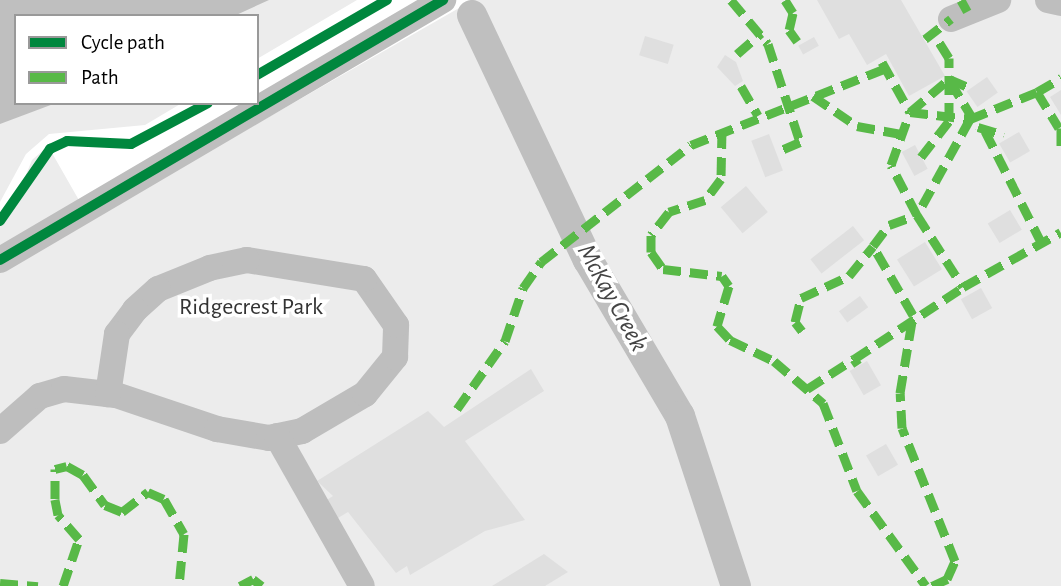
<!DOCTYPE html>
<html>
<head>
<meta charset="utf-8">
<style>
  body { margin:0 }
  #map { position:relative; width:1061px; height:586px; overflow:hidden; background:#fff; font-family:"Alegreya Sans",sans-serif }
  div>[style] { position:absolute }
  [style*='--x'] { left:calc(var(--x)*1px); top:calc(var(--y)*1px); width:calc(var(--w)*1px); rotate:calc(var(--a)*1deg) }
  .green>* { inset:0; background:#ececec }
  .water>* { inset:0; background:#bfbfbf }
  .river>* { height:30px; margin:-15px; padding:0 15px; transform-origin:15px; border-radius:15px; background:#bfbfbf }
  .building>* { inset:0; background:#dfdfdf; transform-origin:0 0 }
  .minor>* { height:26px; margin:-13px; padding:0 13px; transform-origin:13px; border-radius:13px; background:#bebebe }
  .quiet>* { height:9px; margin-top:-4.5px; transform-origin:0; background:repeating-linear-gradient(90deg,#58b947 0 18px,transparent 0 27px) }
  .cycleway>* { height:10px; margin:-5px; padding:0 5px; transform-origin:5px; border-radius:5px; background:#00873e }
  span { translate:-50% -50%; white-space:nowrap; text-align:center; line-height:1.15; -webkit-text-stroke:7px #fff; paint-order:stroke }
  .park-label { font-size:24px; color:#333 }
  .water-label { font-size:26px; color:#444; font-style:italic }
  .legend { position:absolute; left:14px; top:14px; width:245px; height:91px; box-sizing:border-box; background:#fff; border:2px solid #999; margin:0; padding:9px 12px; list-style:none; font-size:21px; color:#000 }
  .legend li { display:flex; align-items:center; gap:14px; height:35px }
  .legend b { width:35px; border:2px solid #999 }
</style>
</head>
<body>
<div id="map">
  <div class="green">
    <i style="clip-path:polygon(0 0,357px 0,257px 59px,257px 16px,16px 16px,16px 103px,182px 103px,145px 125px,49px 134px,26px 154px,0 202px)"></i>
    <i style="clip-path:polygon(473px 0,1061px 0,1061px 586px,0 586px,0 271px)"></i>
    <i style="clip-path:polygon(48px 146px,80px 202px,0 249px,0 214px,18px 194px,32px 160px)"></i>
  </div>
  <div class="water">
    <i style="clip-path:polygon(0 0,269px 0,234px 16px,16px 16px,16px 103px,56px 103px,0 124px)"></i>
  </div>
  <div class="river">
    <i style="--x:472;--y:15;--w:271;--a:64.7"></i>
    <i style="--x:588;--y:260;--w:181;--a:59.5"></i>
    <i style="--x:680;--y:416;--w:179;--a:71.8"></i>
  </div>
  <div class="building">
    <i style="clip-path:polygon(817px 0,901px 0,945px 76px,909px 96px,886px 54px,867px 65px,849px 34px,839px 39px)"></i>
    <i style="left:645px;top:36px;width:30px;height:20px;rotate:17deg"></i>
    <i style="left:814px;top:37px;width:10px;height:18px;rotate:61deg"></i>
    <i style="clip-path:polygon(725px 55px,736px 62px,743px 81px,735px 86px,717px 67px)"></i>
    <i style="left:987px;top:77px;width:19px;height:25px;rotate:55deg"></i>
    <i style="clip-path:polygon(1061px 90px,1061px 115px,1050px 97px)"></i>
    <i style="left:1019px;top:132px;width:22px;height:23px;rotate:60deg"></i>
    <i style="left:769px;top:134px;width:39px;height:19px;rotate:69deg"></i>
    <i style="left:915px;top:145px;width:27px;height:15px;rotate:62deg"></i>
    <i style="left:746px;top:186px;width:34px;height:33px;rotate:50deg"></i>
    <i style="left:1010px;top:210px;width:23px;height:26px;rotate:59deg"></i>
    <i style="left:853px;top:226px;width:18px;height:54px;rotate:52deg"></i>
    <i style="left:925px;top:242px;width:32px;height:33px;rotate:58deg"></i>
    <i style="left:981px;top:288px;width:23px;height:23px;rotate:61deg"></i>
    <i style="left:860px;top:296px;width:14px;height:26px;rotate:54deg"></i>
    <i style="left:867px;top:361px;width:28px;height:20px;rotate:60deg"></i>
    <i style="clip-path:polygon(531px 369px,544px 391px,465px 441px,525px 520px,485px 531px,410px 575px,407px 566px,396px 573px,348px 512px,333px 521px,319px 505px,333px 496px,317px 481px,428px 411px,444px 427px)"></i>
    <i style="left:886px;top:444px;width:24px;height:23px;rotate:60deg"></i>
    <i style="clip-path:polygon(544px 554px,568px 572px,545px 586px,492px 586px)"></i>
  </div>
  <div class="minor">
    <i style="--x:1048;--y:0;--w:13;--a:13"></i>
    <i style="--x:951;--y:19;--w:51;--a:-22"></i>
    <i style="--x:0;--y:260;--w:514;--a:-30.41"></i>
    <i style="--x:0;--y:431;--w:53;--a:-41.2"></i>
    <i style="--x:40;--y:396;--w:25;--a:-16"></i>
    <i style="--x:64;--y:389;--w:52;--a:6.6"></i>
    <i style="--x:116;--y:395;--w:107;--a:18.6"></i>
    <i style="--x:217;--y:429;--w:53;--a:9.8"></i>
    <i style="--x:269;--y:438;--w:34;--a:-12"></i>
    <i style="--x:302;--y:431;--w:73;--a:-30.4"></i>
    <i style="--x:365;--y:394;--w:48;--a:-51"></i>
    <i style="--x:395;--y:357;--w:32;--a:-88"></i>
    <i style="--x:396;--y:325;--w:56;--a:-124.8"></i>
    <i style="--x:364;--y:279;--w:119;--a:-170.8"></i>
    <i style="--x:247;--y:260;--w:38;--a:168"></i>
    <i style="--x:210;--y:268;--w:56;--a:158"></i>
    <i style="--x:158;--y:289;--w:31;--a:138"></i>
    <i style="--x:135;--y:310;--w:30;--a:127"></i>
    <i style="--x:117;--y:334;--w:61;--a:98.5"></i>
    <i style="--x:277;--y:436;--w:172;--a:60.5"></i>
  </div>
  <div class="quiet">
    <i style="--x:731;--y:0;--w:57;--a:49.9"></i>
    <i style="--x:768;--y:44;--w:103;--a:71.9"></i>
    <i style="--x:800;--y:142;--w:25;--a:157"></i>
    <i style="--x:785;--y:0;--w:15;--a:58"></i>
    <i style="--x:793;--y:13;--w:17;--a:103"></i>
    <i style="--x:789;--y:30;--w:14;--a:54"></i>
    <i style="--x:961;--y:0;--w:13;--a:61"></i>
    <i style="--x:925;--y:39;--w:33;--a:-38"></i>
    <i style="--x:737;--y:54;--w:32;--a:-41"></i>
    <i style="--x:882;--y:62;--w:57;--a:60.8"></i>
    <i style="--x:910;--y:112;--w:51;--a:-40.2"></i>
    <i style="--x:949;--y:79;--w:21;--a:23"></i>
    <i style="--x:950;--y:81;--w:54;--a:58.7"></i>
    <i style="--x:978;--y:127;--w:27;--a:17"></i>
    <i style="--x:741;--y:86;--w:34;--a:60"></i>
    <i style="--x:1037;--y:92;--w:28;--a:-30"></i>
    <i style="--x:813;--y:96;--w:53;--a:34.3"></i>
    <i style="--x:857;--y:126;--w:45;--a:10.3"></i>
    <i style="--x:970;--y:119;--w:110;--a:118.9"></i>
    <i style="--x:917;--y:215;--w:56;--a:-117.5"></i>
    <i style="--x:891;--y:165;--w:56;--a:-70.3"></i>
    <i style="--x:910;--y:112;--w:60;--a:6.7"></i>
    <i style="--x:970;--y:119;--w:72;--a:-21.9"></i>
    <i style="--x:1037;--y:92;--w:42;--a:58.6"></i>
    <i style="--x:1061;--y:128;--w:19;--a:90"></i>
    <i style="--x:722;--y:130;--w:49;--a:91.2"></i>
    <i style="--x:721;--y:179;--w:26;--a:127"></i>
    <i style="--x:705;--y:200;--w:38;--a:162"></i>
    <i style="--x:669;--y:212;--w:29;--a:128"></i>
    <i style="--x:651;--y:235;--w:17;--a:90"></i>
    <i style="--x:651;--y:252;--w:21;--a:55"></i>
    <i style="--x:663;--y:269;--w:59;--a:6.8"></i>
    <i style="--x:722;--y:276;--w:12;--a:55"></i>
    <i style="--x:729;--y:286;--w:42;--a:106.7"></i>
    <i style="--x:717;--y:326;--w:19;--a:47"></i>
    <i style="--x:730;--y:340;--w:49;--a:25.5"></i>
    <i style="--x:774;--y:361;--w:65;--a:40.6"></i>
    <i style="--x:823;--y:403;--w:94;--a:68.9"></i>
    <i style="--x:857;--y:491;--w:117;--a:54"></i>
    <i style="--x:985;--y:131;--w:127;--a:63.2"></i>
    <i style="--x:921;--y:157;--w:46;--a:-52.1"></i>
    <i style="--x:949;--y:121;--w:63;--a:-90"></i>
    <i style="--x:949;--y:58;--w:28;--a:-122"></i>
    <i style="--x:802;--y:331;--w:11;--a:-128"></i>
    <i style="--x:795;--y:322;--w:25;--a:-76"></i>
    <i style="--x:801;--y:298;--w:53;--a:-24.6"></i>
    <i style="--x:849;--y:276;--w:38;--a:-51"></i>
    <i style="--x:854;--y:359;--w:131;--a:-33.4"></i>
    <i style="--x:807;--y:389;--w:56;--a:-32.6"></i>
    <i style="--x:854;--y:359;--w:7;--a:56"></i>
    <i style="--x:457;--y:409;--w:83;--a:-54.8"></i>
    <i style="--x:505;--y:341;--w:56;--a:-71.2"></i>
    <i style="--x:523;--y:288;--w:32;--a:-55"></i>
    <i style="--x:541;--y:262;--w:190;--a:-38"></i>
    <i style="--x:691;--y:145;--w:210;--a:-21.5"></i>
    <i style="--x:0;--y:583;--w:38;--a:5"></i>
    <i style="--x:63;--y:586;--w:50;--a:-71.2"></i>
    <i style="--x:79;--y:539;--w:32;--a:-131"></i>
    <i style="--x:58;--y:515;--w:16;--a:-101"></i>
    <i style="--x:55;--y:499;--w:30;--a:-90"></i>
    <i style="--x:55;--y:469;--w:12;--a:-14"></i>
    <i style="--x:67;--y:466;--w:18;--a:29"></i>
    <i style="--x:83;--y:475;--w:37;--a:54"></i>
    <i style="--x:105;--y:505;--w:18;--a:22"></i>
    <i style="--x:122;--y:512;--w:33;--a:-38"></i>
    <i style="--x:148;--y:492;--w:17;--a:24"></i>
    <i style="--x:164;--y:499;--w:40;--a:60.3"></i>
    <i style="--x:184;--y:534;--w:52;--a:95.5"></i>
    <i style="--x:240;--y:586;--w:15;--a:-28"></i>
    <i style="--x:253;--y:579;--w:11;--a:38"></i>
    <i style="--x:932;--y:586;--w:17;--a:-25"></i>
    <i style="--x:947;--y:579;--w:20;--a:-66"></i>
    <i style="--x:955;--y:561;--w:143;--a:-111.7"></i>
    <i style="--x:902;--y:428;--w:35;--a:-93"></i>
    <i style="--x:900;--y:393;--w:79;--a:-80.5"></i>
    <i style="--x:913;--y:315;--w:80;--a:-120.1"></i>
    <i style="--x:873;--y:246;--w:26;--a:-53"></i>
    <i style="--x:889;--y:225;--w:30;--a:-20"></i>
    <i style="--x:917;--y:215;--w:85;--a:57.4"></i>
    <i style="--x:963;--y:287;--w:112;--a:-29.3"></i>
  </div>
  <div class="cycleway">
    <i style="--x:257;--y:75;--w:150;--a:-30"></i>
    <i style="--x:0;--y:221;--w:88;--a:-55.2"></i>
    <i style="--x:50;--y:149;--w:19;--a:-25"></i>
    <i style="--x:67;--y:141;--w:64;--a:2.7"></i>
    <i style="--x:131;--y:144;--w:87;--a:-28"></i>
    <i style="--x:0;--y:260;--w:514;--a:-30.41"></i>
  </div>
  <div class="park-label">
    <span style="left:251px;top:308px">Ridgecrest Park</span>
  </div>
  <div class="water-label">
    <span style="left:612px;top:298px;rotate:61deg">McKay Creek</span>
  </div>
  <ul class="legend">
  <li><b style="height:9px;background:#00873e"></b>Cycle path</li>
  <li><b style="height:9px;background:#58b947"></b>Path</li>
  </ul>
</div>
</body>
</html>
